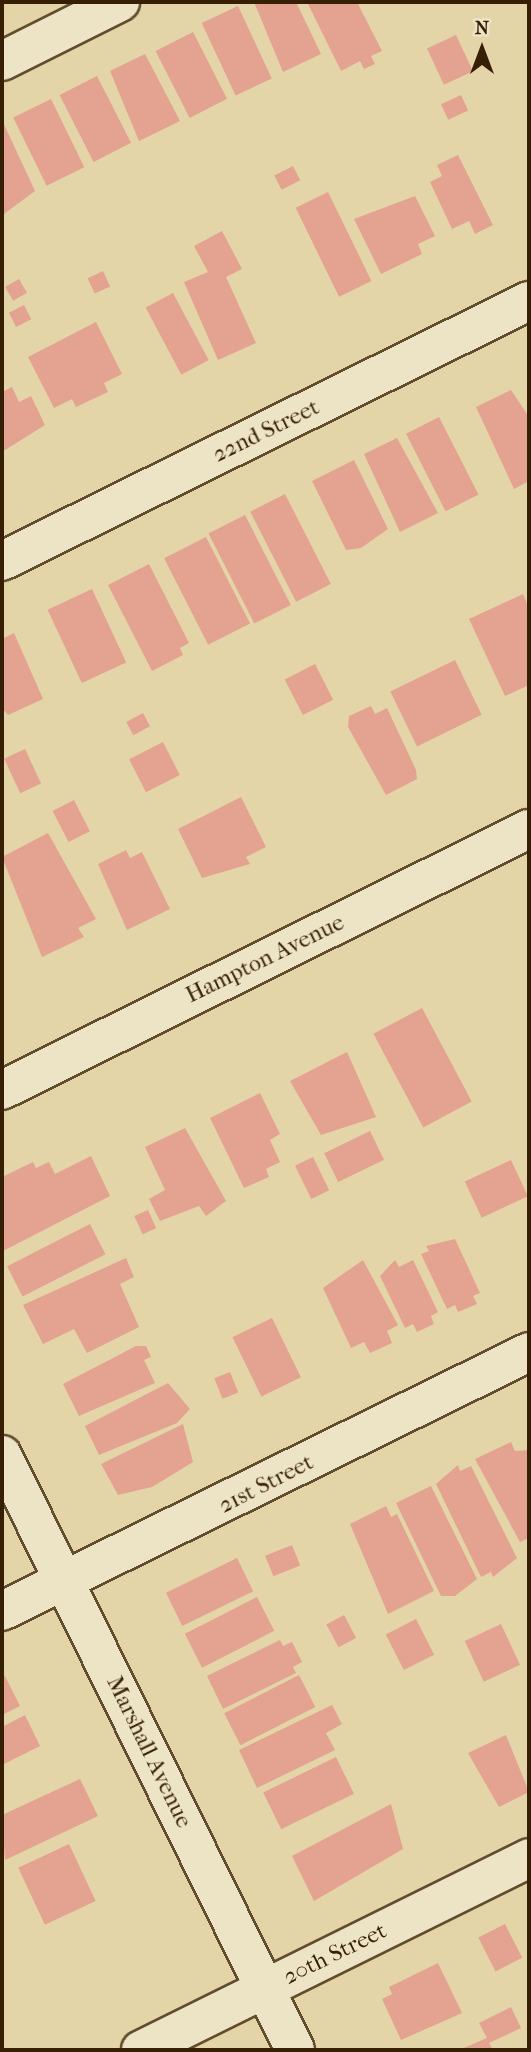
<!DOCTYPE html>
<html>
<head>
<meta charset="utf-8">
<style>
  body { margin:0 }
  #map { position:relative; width:531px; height:2052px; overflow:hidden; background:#e4d5a8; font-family:"IM FELL French Canon",serif }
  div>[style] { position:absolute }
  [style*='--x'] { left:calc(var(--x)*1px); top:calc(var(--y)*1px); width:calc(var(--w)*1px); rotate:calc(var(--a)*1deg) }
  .building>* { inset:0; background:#e4a290; transform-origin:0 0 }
  .roads { filter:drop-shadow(2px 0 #624c2e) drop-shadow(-2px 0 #624c2e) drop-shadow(0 2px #624c2e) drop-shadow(0 -2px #624c2e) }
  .minor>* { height:38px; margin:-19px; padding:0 19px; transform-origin:19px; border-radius:19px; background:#ede4c6 }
  .tertiary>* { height:38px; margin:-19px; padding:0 19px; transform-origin:19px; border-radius:19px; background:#ede4c6 }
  span { translate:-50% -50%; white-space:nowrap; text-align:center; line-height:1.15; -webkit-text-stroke:5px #ede4c6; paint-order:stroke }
  .street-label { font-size:23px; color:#371f05 }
  .frame { position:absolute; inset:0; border:4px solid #371f05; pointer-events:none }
  .north { position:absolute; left:447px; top:14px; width:70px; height:70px; -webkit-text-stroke:5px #ede4c6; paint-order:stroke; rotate:0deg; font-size:19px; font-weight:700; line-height:28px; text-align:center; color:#371f05 }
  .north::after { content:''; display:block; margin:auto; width:24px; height:32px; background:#371f05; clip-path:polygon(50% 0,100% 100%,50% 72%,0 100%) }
</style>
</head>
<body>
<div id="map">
  <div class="building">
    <i style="clip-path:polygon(254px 2px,296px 2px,321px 54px,283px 72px)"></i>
    <i style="clip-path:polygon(307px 2px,357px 2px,382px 51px,371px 56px,375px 64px,364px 69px,360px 61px,341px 71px)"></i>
    <i style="left:238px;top:6px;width:80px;height:40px;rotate:65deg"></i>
    <i style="left:193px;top:32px;width:75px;height:42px;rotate:63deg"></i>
    <i style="left:456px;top:35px;width:40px;height:32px;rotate:65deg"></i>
    <i style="clip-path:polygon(145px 54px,180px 121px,139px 141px,110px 71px)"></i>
    <i style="left:97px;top:76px;width:75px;height:42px;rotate:63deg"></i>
    <i style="left:461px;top:95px;width:17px;height:22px;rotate:65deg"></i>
    <i style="left:51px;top:99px;width:76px;height:42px;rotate:64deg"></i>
    <i style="clip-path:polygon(2px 120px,35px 191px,4px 214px,2px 209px)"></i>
    <i style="clip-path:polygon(458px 155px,493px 225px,475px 234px,469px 221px,452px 229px,430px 182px,442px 176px,437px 165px)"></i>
    <i style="left:293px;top:166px;width:16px;height:21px;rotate:63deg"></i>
    <i style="left:328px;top:192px;width:99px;height:36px;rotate:64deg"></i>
    <i style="clip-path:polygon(415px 196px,435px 236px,418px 244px,422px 254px,381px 274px,354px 219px)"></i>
    <i style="clip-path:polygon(222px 231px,242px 269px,226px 277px,256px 343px,218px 360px,184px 282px,208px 272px,194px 246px)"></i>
    <i style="left:103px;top:271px;width:17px;height:17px;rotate:65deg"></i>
    <i style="left:19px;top:279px;width:16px;height:16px;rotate:60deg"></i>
    <i style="left:173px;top:293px;width:76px;height:31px;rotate:62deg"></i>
    <i style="left:24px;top:305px;width:16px;height:17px;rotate:63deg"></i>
    <i style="clip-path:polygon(96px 322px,122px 374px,104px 383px,108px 392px,76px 407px,72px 399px,54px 408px,28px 357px)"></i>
    <i style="clip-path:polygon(12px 387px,19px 402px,31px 396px,45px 425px,2px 452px,2px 392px)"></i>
    <i style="clip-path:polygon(511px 390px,529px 417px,529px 481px,514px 489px,476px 407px)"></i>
    <i style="left:439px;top:417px;width:87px;height:37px;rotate:63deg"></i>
    <i style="clip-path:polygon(397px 438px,438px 513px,400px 532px,364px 454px)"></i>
    <i style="clip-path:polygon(354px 460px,388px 529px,361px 548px,346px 550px,312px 481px)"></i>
    <i style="left:285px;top:494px;width:101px;height:39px;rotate:63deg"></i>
    <i style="left:245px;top:515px;width:101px;height:41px;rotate:63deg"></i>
    <i style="left:206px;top:537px;width:97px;height:47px;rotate:63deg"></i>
    <i style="clip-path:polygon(149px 564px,189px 643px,180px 648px,183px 655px,152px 671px,108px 585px)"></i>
    <i style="left:92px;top:589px;width:81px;height:49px;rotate:65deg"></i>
    <i style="clip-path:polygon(523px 594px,529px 608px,529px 685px,505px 696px,469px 619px)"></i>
    <i style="clip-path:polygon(14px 633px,43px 699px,8px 715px,2px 708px,2px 639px)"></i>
    <i style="left:455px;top:660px;width:61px;height:72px;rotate:64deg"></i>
    <i style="left:315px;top:664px;width:40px;height:34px;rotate:63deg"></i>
    <i style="clip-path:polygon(371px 706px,375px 714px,387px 708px,416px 770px,417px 779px,386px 795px,348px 727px,349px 716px)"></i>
    <i style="left:143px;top:713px;width:15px;height:19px;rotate:62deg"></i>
    <i style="left:163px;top:742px;width:37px;height:38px;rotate:63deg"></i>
    <i style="left:25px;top:749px;width:38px;height:23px;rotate:65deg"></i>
    <i style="clip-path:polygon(241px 797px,266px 847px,246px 857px,250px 864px,202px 878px,178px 829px)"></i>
    <i style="left:74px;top:800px;width:35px;height:24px;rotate:63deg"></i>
    <i style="clip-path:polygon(48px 833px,96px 919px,78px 928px,84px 937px,42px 957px,2px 857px)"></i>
    <i style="clip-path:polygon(126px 850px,130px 858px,142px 852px,170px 909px,127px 930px,98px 864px)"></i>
    <i style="left:422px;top:1008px;width:106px;height:55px;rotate:62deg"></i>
    <i style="clip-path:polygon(347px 1052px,376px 1117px,321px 1135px,290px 1081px)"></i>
    <i style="clip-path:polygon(260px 1093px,280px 1134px,270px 1140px,280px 1162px,266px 1169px,269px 1177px,244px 1188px,210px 1118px)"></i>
    <i style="clip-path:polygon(185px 1128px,226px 1201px,206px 1216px,199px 1206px,160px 1221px,149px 1199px,165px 1190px,145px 1147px)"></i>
    <i style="left:370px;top:1131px;width:32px;height:51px;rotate:64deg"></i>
    <i style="clip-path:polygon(91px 1156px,110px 1196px,3px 1251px,2px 1177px,33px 1162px,36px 1168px,49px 1162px,55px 1174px)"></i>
    <i style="left:313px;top:1157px;width:37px;height:20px;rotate:64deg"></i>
    <i style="left:511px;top:1160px;width:40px;height:51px;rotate:65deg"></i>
    <i style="left:148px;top:1210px;width:20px;height:15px;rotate:66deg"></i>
    <i style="left:90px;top:1224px;width:34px;height:93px;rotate:63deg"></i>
    <i style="clip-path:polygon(455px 1239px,480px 1293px,473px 1296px,477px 1304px,458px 1312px,455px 1305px,447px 1309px,421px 1254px,429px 1251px,426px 1246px)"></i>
    <i style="clip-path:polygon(126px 1258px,134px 1277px,120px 1284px,139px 1327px,87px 1353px,74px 1329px,43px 1344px,23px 1305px)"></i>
    <i style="clip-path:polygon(363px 1260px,398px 1325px,387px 1331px,392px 1343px,370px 1353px,364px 1342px,351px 1348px,323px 1288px)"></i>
    <i style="clip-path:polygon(395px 1260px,399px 1267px,413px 1260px,438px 1312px,431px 1316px,434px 1324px,417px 1332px,413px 1324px,405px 1328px,380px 1276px)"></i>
    <i style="left:272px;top:1318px;width:66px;height:44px;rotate:64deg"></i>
    <i style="clip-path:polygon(136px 1346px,146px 1346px,151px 1357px,144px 1360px,155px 1383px,79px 1416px,63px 1384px)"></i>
    <i style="left:230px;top:1372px;width:22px;height:17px;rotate:68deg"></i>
    <i style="clip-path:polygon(168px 1383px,190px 1409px,177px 1423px,99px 1455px,85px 1426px)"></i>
    <i style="clip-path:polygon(183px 1424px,193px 1462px,152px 1487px,118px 1495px,101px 1464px)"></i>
    <i style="clip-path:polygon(511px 1442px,515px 1451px,529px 1450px,529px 1538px,520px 1542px,475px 1459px)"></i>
    <i style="clip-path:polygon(458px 1465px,460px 1471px,471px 1466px,517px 1558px,493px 1577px,491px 1572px,481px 1577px,436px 1484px)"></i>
    <i style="clip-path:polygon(431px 1486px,477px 1579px,455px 1596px,441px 1596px,396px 1503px)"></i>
    <i style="clip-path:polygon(386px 1506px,391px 1517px,397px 1514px,434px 1591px,388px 1614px,350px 1524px)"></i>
    <i style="left:292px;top:1545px;width:22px;height:29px;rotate:68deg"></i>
    <i style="left:237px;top:1558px;width:37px;height:79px;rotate:64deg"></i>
    <i style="left:257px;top:1597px;width:38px;height:81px;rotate:63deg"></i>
    <i style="left:344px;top:1615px;width:26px;height:20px;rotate:62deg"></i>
    <i style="left:416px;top:1619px;width:40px;height:34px;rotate:63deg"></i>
    <i style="left:501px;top:1624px;width:45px;height:40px;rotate:65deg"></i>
    <i style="clip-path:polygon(280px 1640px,283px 1646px,292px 1642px,302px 1662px,293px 1667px,296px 1673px,223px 1709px,207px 1676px)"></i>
    <i style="left:299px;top:1675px;width:36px;height:84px;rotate:63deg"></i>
    <i style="clip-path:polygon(5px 1676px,20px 1706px,2px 1715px,2px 1677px)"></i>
    <i style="clip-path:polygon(332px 1705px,342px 1724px,326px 1733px,335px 1750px,257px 1788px,239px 1750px)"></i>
    <i style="clip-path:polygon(25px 1715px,40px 1746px,2px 1765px,2px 1727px)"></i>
    <i style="clip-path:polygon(506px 1735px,529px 1792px,499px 1807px,468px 1753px)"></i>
    <i style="left:336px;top:1757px;width:41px;height:81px;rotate:64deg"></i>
    <i style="clip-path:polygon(80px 1779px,98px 1816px,5px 1860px,2px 1815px)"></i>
    <i style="clip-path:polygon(391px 1804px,403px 1849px,314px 1901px,292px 1856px)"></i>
    <i style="left:69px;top:1844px;width:63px;height:56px;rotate:65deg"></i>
    <i style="left:505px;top:1924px;width:38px;height:30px;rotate:63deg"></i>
    <i style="clip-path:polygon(438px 1963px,462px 2013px,401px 2040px,382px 1999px,392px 1994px,389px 1987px)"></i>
    <i style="clip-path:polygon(511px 2007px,521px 2028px,489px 2043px,493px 2050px,459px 2050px,487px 2038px,479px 2023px)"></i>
  </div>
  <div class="roads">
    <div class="minor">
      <i style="--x:2;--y:61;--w:132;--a:-26.6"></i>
      <i style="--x:2;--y:561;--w:588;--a:-26.26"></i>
      <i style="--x:2;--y:1611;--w:587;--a:-26.17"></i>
      <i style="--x:141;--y:2050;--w:433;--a:-26.3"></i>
    </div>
    <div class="tertiary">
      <i style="--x:2;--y:1090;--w:588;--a:-26.35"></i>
      <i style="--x:2;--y:1455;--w:663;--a:63.78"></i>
    </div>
  </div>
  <div class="street-label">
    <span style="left:266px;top:431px;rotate:-26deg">22nd Street</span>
    <span style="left:265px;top:959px;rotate:-26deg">Hampton Avenue</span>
    <span style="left:266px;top:1484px;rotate:-27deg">21st Street</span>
    <span style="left:149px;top:1752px;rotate:64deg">Marshall Avenue</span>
    <span style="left:335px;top:1954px;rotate:-26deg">20th Street</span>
  </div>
  <div class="frame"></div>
  <div class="north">N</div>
</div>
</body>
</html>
